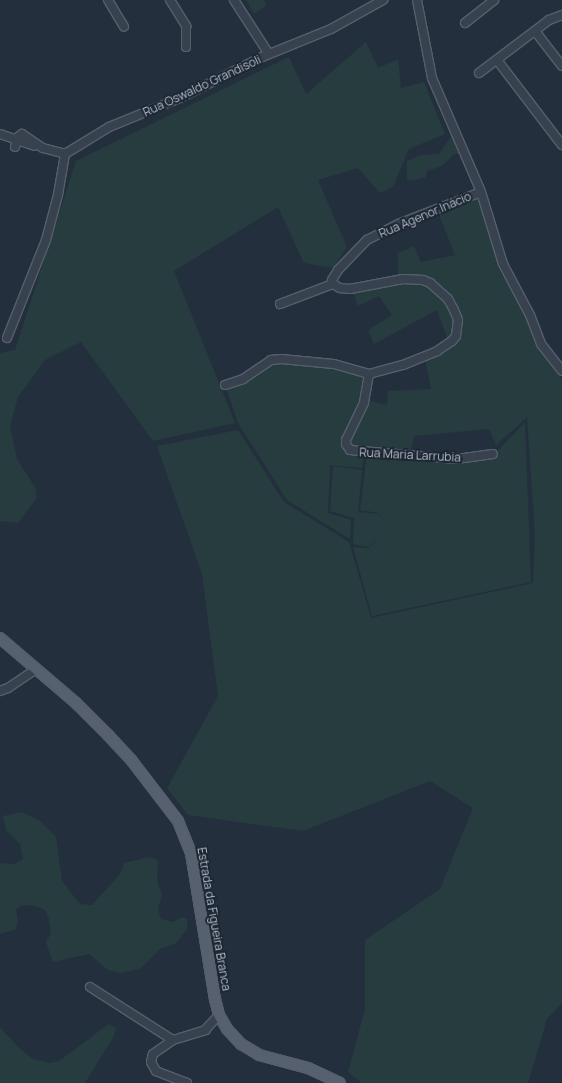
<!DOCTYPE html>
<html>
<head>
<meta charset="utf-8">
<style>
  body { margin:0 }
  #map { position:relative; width:562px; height:1083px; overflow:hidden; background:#242f3e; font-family:Manrope,sans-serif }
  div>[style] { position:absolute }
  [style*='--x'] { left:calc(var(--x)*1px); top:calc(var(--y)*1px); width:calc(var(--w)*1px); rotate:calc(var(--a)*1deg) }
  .green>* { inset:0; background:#263c3f }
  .roads { filter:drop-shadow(1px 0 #565f6c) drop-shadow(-1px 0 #565f6c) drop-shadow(0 1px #565f6c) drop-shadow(0 -1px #565f6c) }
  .minor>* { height:8px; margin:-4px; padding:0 4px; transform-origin:4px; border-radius:4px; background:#38414e }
  .major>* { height:10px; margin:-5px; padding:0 5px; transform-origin:5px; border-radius:5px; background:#56606e }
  span { translate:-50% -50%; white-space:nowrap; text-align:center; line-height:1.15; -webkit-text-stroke:4px #1d2633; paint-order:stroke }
  .street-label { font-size:12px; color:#b4bcc9 }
</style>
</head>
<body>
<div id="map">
  <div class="green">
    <i style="clip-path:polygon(246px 0,264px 0,267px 5px,254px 14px)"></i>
    <i style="clip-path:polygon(366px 42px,378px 68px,398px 59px,401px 88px,424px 82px,445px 134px,409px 149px,393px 187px,380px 193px,358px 168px,318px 180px,347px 247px,333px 268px,304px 263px,278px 207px,174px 271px,235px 423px,153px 441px,81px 342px,45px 360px,18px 397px,10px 426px,17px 459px,36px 489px,36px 499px,18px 523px,0 521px,0 353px,15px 350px,76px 161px,289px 57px,306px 94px)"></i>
    <i style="clip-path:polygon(452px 135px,462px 153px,453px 155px,442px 166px,427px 171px,426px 177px,410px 181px,407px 179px,407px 161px,420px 155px,439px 154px)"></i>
    <i style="clip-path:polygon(480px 194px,499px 269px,527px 317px,538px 349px,562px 380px,562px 1003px,547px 1019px,528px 1083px,362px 1083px,348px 1072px,365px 1009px,365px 940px,440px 889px,473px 808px,430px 781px,303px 831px,188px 815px,167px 788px,218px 696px,202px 574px,157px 446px,238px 430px,284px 502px,349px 542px,371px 618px,533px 583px,535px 536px,527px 417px,496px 445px,489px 429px,414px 436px,411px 453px,352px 448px,349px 437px,367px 400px,387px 405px,388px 391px,431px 389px,425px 358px,459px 340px,460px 316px,449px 295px,430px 279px,398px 274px,398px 253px,414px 246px,421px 262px,455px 255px,438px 212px)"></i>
    <i style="clip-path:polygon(416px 281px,431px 286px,443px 298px,451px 311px,455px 326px,454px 334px,447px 338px,437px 310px,374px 344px,368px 330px,392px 315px,379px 296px,358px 306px,353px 292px)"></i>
    <i style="clip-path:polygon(271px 363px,336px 367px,366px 375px,358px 413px,343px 437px,344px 447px,351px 453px,364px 455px,362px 468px,330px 465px,328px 513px,351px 520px,350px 539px,287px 500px,238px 423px,226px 387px)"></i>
    <i style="clip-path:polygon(525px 422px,531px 582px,372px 616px,353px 547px,369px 548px,388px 527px,369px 547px,353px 544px,354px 518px,330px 511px,333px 466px,362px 470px,358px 512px,379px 514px,386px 524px,379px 513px,360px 510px,367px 454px,459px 460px,494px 455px)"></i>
    <i style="clip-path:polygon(22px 812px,40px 821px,56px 837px,62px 881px,80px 904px,92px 905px,120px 874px,124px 863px,149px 857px,158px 860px,157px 881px,162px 895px,158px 909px,161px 919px,173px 922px,182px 917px,187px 919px,187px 929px,176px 943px,160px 949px,140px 969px,120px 973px,108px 970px,89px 954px,53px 962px,46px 942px,51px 933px,49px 919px,44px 909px,32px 905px,21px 906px,16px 909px,18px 921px,15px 930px,0 934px,0 863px,14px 864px,23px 859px,20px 844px,6px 830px,3px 816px)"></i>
    <i style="clip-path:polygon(109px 1024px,116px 1028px,114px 1036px,85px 1083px,0 1083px,0 1027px,18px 1047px,33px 1059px,50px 1063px,59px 1061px)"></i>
  </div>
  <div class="roads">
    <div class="minor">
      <i style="--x:108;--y:0;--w:31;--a:59"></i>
      <i style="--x:170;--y:0;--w:31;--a:58"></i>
      <i style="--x:186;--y:26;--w:21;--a:90"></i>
      <i style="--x:234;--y:0;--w:64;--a:57.1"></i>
      <i style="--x:417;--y:0;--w:79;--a:79.1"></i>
      <i style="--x:432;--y:78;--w:124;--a:66.7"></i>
      <i style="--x:481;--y:192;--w:75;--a:73"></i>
      <i style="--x:503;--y:264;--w:58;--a:62.1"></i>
      <i style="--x:530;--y:315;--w:31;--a:69"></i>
      <i style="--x:541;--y:344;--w:34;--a:52"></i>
      <i style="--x:465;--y:23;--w:37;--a:-38"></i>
      <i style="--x:535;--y:31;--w:44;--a:52.4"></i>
      <i style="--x:497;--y:60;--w:107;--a:52.6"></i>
      <i style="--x:479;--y:73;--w:88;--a:-37.1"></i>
      <i style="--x:549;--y:20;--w:14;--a:-21"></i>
      <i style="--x:0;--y:134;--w:36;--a:19"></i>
      <i style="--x:15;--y:147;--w:10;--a:-73"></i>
      <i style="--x:18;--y:137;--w:5;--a:-37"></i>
      <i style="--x:22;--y:134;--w:25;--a:34"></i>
      <i style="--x:43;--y:148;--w:23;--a:15"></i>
      <i style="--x:65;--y:154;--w:52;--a:-31.5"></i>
      <i style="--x:109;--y:127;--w:77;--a:-22.2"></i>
      <i style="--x:180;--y:98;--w:92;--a:-26.6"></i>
      <i style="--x:262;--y:57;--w:74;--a:-22.1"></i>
      <i style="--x:331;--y:29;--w:60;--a:-29.1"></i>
      <i style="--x:333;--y:284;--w:4;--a:-104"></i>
      <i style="--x:332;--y:280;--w:12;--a:-59"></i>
      <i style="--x:338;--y:270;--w:42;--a:-46"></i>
      <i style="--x:367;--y:240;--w:35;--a:-27"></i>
      <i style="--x:398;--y:224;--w:89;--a:-21.1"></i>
      <i style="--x:280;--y:304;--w:57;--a:-20.7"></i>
      <i style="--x:7;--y:338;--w:105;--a:-68.3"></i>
      <i style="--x:46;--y:240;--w:47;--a:-75.1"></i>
      <i style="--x:58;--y:195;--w:42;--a:-80.3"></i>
      <i style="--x:369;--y:374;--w:29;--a:100"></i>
      <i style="--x:364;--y:403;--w:41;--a:115.9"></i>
      <i style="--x:346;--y:440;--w:4;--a:90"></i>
      <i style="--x:346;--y:444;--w:7;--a:56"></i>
      <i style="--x:350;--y:450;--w:107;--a:4.8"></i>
      <i style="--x:457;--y:459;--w:36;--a:-8"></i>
      <i style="--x:225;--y:385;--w:19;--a:-18"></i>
      <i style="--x:243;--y:379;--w:34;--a:-34"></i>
      <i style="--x:271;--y:360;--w:10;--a:-6"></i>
      <i style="--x:281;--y:359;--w:53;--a:5.4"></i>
      <i style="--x:334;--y:364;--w:36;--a:16"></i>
      <i style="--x:369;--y:374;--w:35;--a:-15"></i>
      <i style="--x:403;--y:365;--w:37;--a:-22"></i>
      <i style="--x:437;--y:351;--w:18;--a:-34"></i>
      <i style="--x:452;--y:341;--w:6;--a:-51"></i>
      <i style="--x:456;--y:336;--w:16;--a:-83"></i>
      <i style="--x:458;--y:320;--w:11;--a:-112"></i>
      <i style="--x:454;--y:310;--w:13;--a:-119"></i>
      <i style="--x:448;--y:299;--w:24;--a:-138"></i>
      <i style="--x:430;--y:283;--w:8;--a:-157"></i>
      <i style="--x:423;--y:280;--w:20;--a:-177"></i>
      <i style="--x:403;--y:279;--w:54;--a:169.3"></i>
      <i style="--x:350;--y:289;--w:10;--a:-174"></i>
      <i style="--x:340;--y:288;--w:8;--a:-150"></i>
      <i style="--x:0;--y:691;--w:9;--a:-21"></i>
      <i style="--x:8;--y:688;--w:34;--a:-34"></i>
      <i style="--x:90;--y:987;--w:98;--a:32.6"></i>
      <i style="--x:187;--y:1083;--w:33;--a:-159"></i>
      <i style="--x:156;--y:1071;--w:10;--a:-119"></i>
      <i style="--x:151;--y:1062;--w:8;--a:-76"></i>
      <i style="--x:153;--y:1054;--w:24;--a:-35"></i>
      <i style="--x:173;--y:1040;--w:34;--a:-17"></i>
      <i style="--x:205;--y:1030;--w:21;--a:-47"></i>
    </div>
    <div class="major">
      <i style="--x:0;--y:638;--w:100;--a:40.5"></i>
      <i style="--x:76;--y:703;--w:45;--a:45"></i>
      <i style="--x:108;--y:735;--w:35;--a:47"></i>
      <i style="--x:132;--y:761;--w:76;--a:52.5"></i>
      <i style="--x:178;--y:821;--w:35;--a:68"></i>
      <i style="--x:191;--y:853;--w:148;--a:80.7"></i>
      <i style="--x:215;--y:999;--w:16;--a:76"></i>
      <i style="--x:219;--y:1015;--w:16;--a:60"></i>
      <i style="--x:227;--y:1029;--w:21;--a:47"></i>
      <i style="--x:241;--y:1044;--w:21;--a:31"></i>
      <i style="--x:259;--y:1055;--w:51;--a:14.9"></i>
      <i style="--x:308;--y:1068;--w:35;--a:25"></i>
    </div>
  </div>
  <div class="street-label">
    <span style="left:202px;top:86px;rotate:-25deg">Rua Oswaldo Grandisoli</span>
    <span style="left:425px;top:215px;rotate:-23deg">Rua Agenor Inácio</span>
    <span style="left:410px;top:455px;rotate:3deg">Rua Maria Larrubia</span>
    <span style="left:214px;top:919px;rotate:80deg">Estrada da Figueira Branca</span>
  </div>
</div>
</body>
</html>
